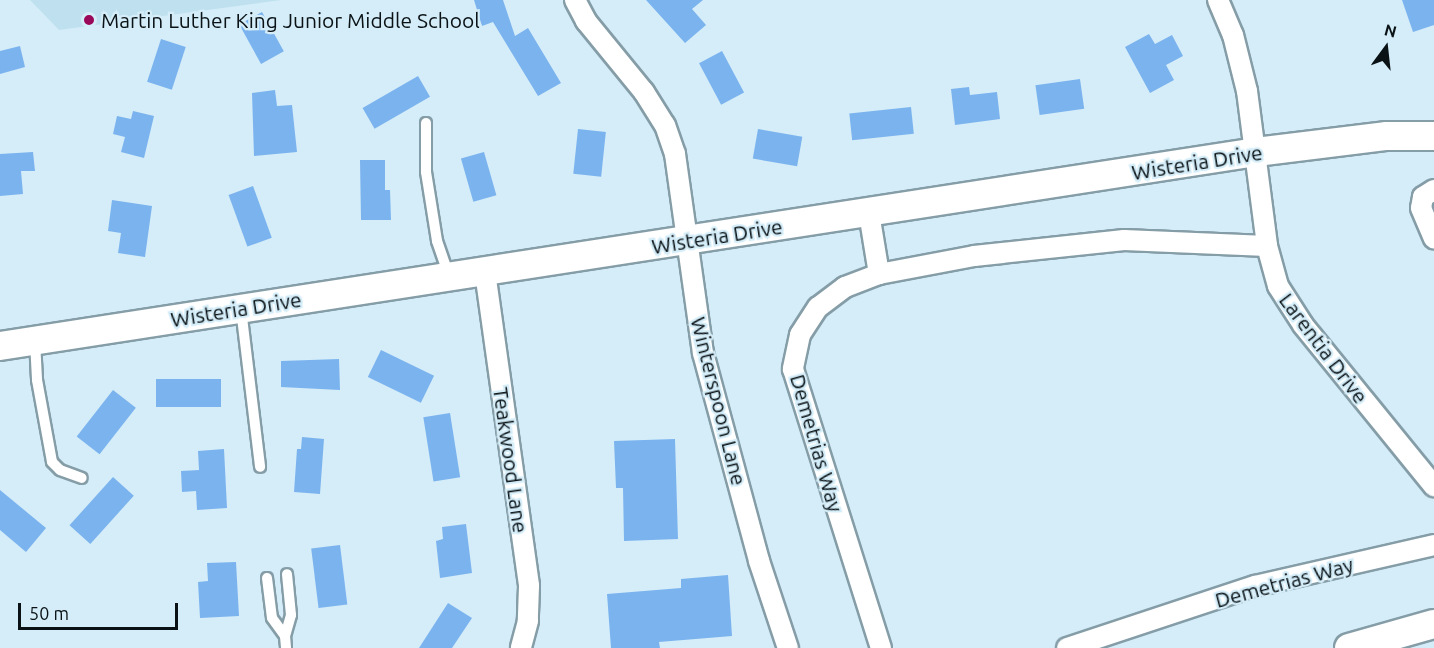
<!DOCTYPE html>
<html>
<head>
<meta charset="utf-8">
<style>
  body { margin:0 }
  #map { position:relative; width:1434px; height:648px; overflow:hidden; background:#d4edf8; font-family:Ubuntu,sans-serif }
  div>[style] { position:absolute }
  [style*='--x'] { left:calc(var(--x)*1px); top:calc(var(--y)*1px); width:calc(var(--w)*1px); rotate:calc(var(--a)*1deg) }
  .built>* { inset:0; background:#bfe1ef }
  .building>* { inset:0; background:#7bb3ef; transform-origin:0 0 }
  .roads { filter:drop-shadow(2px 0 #859da7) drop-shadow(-2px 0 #859da7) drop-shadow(0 2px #859da7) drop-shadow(0 -2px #859da7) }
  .lane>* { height:10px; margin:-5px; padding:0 5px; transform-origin:5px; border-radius:5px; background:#fff }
  .street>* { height:20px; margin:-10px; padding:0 10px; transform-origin:10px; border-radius:10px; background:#fff }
  .secondary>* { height:28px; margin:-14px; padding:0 14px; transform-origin:14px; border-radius:14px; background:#fff }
  .dots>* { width:16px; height:16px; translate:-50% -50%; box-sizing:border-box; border:3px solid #d4edf8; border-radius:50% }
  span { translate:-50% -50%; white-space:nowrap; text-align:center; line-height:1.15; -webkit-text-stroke:4.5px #d4edf8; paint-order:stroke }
  .poi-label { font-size:21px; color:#0a1216 }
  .left { translate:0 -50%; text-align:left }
  .street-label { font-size:21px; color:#0a1216 }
  .north { position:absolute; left:1356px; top:18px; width:60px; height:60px; -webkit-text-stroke:4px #d4edf8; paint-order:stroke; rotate:15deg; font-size:16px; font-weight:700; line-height:24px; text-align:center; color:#0a1216 }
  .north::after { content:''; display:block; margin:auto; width:21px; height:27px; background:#0a1216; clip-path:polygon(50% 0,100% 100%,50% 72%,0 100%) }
  .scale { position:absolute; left:18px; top:603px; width:160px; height:27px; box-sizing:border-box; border:3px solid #0a1216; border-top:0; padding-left:8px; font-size:18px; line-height:21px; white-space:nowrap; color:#0a1216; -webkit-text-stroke:4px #d4edf8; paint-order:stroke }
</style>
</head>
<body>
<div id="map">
  <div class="built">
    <i style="clip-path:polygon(30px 0,281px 0,59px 30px)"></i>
  </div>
  <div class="building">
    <i style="clip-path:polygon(474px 0,503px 0,515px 36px,528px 28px,561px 83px,538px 96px,493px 22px,482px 26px)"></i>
    <i style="clip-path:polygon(646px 0,703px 0,692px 9px,706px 25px,685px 43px)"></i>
    <i style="clip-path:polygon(1402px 0,1434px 0,1434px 25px,1413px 32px)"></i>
    <i style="left:262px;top:12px;width:45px;height:26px;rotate:61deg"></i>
    <i style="clip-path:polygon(1149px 34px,1155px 44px,1172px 35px,1183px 56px,1166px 65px,1174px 80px,1150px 93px,1125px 47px)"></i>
    <i style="left:161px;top:39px;width:26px;height:45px;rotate:18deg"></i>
    <i style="clip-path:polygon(20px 46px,25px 67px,0 74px,0 51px)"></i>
    <i style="left:722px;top:51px;width:47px;height:26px;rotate:62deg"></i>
    <i style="left:418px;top:76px;width:24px;height:64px;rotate:60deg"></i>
    <i style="left:1080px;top:79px;width:30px;height:45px;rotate:82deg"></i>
    <i style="clip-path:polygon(969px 87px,970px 95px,997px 92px,1000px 119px,955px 125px,951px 89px)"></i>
    <i style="clip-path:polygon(275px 90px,277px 106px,292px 105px,297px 152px,254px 156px,252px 93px)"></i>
    <i style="left:911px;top:107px;width:27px;height:62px;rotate:84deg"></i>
    <i style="clip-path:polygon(133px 111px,154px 116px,144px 158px,121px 152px,125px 137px,113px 134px,117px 116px,131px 119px)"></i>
    <i style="left:578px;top:129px;width:28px;height:45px;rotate:6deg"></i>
    <i style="left:758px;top:129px;width:45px;height:30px;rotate:10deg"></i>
    <i style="clip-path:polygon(33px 152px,35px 171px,21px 171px,23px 194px,0 196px,0 154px)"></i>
    <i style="left:484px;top:152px;width:45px;height:24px;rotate:74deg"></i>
    <i style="clip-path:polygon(360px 160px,385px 160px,385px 190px,390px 190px,391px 220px,361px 220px)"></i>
    <i style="left:253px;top:186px;width:55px;height:26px;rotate:70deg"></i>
    <i style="clip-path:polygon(112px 200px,152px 206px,145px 257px,118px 253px,121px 233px,108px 231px)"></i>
    <i style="left:381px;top:350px;width:59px;height:30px;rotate:26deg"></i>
    <i style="clip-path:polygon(339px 359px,340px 390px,281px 387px,281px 361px)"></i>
    <i style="left:156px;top:379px;width:65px;height:28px"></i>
    <i style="left:113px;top:390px;width:29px;height:59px;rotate:38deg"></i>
    <i style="left:450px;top:413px;width:65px;height:27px;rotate:81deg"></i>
    <i style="clip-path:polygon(302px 437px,324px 439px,320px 494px,294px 492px,297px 449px,301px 449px)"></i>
    <i style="clip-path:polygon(675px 439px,678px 539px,624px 541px,623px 488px,616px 488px,614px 441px)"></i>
    <i style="clip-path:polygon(224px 449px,227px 508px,197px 510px,196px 491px,182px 492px,181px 471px,199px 470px,198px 451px)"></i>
    <i style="left:113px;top:477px;width:28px;height:65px;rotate:42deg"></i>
    <i style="clip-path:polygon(0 490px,46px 528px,26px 552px,0 530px)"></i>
    <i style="clip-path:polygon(466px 524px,472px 573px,440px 578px,436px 541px,443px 539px,442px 527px)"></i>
    <i style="left:340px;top:545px;width:60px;height:29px;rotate:83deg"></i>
    <i style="clip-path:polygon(236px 562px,239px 616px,200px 618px,198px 582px,208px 581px,207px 563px)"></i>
    <i style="clip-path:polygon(728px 575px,732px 636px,659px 642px,660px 648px,611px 648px,607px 594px,681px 588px,681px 579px)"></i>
    <i style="clip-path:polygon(448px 603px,472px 618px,452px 648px,419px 648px)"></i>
  </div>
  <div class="roads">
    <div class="lane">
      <i style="--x:426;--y:123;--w:49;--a:90"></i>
      <i style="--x:426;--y:172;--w:70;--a:80.9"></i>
      <i style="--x:437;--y:241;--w:37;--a:71"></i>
      <i style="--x:241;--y:309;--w:159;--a:83.1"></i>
      <i style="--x:35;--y:341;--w:39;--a:87"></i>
      <i style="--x:37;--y:380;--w:83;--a:79.6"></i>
      <i style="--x:52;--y:462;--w:11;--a:45"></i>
      <i style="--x:60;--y:470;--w:23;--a:20"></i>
      <i style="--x:267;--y:578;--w:40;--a:82.9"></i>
      <i style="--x:272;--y:618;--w:22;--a:54"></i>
      <i style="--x:285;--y:636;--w:12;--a:85"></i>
      <i style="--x:285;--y:636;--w:22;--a:-74"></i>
      <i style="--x:291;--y:615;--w:41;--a:-95.6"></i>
    </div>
    <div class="street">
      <i style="--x:575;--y:0;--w:24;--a:62"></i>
      <i style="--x:586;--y:21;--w:92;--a:50.8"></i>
      <i style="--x:644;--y:92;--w:39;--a:58"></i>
      <i style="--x:665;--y:125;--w:31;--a:71"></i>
      <i style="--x:675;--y:154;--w:201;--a:82"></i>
      <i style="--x:703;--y:353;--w:215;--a:74.9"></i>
      <i style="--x:759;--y:561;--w:92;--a:71.6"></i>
      <i style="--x:1218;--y:0;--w:38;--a:67"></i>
      <i style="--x:1233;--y:35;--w:58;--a:76"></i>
      <i style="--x:1247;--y:91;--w:156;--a:82.6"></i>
      <i style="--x:1267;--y:246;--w:41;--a:74.6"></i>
      <i style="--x:1278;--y:286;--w:46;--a:57.3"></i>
      <i style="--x:1303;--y:325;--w:208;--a:50.9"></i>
      <i style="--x:1434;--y:190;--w:13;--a:148"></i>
      <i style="--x:1423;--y:197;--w:11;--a:100"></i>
      <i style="--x:1421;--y:208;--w:33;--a:67"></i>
      <i style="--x:869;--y:213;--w:62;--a:80.7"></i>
      <i style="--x:879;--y:274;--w:36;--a:159"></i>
      <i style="--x:845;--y:287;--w:34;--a:143"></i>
      <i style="--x:818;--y:307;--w:33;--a:123"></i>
      <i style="--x:800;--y:335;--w:35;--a:102"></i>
      <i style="--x:793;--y:369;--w:293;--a:72.5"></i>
      <i style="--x:485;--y:272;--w:317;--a:82"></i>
      <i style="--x:529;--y:586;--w:35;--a:92"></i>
      <i style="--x:528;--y:621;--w:28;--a:105"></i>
      <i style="--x:879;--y:274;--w:97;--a:-10.7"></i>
      <i style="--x:974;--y:256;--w:151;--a:-6.1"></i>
      <i style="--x:1124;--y:240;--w:143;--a:2.4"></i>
      <i style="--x:1067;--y:648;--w:198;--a:-18.3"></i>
      <i style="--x:1255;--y:586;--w:184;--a:-12.9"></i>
    </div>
    <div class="secondary">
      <i style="--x:0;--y:346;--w:1271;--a:-8.78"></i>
      <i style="--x:1256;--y:152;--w:132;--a:-7"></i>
      <i style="--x:1387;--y:136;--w:47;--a:0"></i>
      <i style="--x:1349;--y:648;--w:88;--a:-15.8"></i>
    </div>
  </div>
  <div class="dots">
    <i style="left:89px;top:20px;background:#9a0859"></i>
  </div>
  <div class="poi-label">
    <span class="left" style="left:101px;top:20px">Martin Luther King Junior Middle School</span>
  </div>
  <div class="street-label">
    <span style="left:1197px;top:162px;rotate:-9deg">Wisteria Drive</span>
    <span style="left:717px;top:236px;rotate:-9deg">Wisteria Drive</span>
    <span style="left:236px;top:309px;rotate:-9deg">Wisteria Drive</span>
    <span style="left:1324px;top:348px;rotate:53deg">Larentia Drive</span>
    <span style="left:719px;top:401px;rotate:76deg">Winterspoon Lane</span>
    <span style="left:817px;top:443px;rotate:74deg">Demetrias Way</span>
    <span style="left:511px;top:460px;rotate:82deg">Teakwood Lane</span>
    <span style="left:1284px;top:582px;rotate:-15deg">Demetrias Way</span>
  </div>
  <div class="north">N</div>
  <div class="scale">50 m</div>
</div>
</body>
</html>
